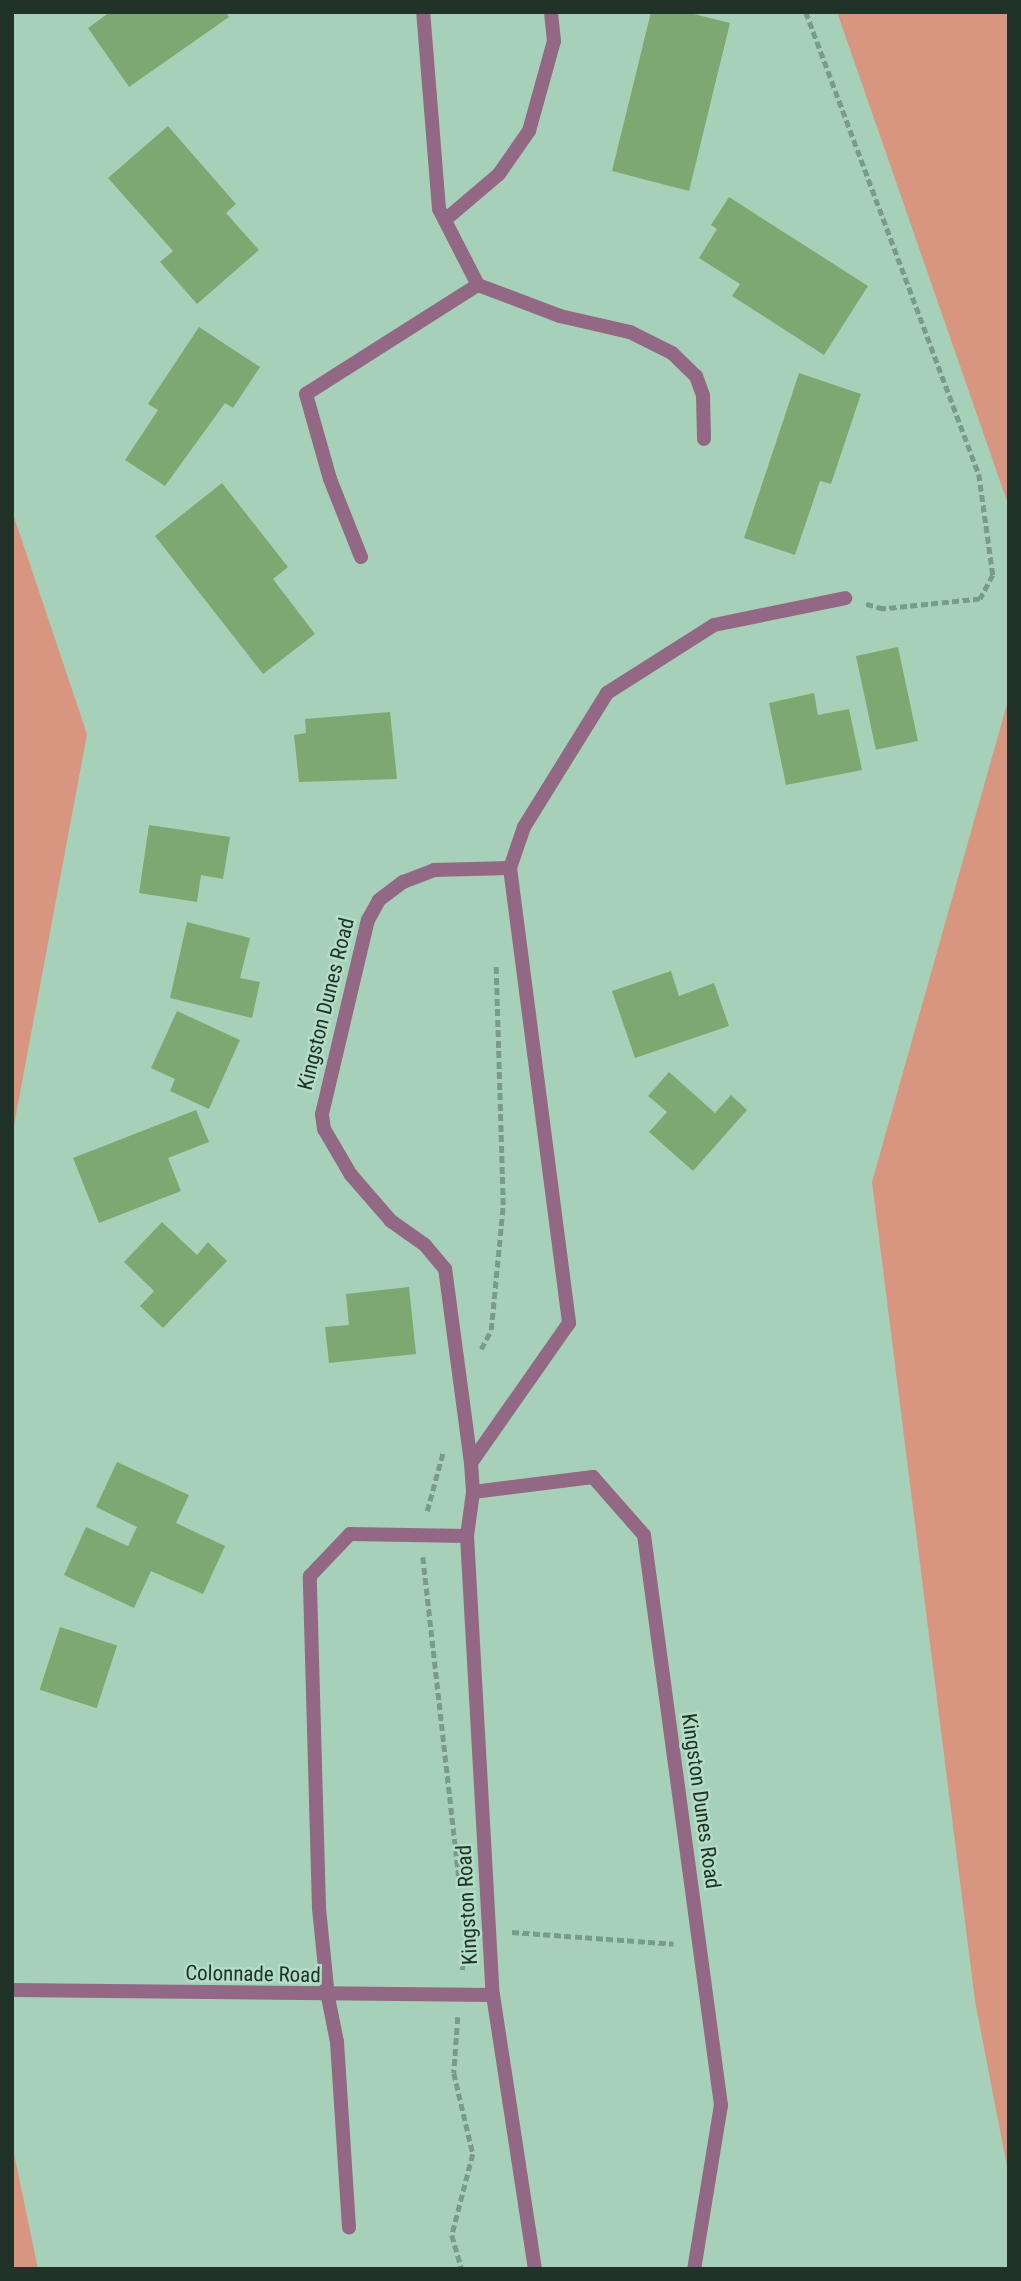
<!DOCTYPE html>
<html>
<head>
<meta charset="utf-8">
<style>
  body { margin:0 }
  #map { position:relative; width:1021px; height:2281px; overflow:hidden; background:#a6d1b8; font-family:"Roboto Condensed",sans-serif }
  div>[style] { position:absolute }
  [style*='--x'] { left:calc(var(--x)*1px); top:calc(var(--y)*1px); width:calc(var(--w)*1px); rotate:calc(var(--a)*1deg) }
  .green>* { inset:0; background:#d8957f }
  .building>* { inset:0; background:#7ea872; transform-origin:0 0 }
  .path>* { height:4.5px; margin-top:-2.25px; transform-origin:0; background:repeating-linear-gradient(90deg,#799c88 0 7px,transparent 0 10.5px) }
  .lane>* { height:14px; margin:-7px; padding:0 7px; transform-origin:7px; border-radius:7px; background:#926885 }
  .street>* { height:14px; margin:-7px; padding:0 7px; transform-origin:7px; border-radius:7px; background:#926885 }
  span { translate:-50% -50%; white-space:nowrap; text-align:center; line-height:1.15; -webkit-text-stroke:5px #b3dec5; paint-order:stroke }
  .street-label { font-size:21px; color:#213228 }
  .frame { position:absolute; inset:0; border:14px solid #213228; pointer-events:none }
</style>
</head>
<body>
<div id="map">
  <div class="green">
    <i style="clip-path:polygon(837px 12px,1009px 12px,1009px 507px)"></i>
    <i style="clip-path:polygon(12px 511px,87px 734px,12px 1136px)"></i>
    <i style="clip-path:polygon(1009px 697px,1009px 2177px,975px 2001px,872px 1182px)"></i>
    <i style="clip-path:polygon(12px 2144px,38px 2269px,12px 2269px)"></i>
  </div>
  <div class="building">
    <i style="clip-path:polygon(110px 12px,226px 12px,229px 17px,129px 87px,88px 28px)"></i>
    <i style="clip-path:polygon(651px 12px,686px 12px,730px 23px,689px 191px,612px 171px)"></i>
    <i style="clip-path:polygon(168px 126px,236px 204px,226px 213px,259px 250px,197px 304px,160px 262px,173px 251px,108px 178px)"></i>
    <i style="clip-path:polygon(729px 197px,868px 286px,824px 355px,732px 296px,740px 284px,699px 258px,717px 229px,711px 225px)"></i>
    <i style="clip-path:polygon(199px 327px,260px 367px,233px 408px,225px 403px,165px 486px,125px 460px,158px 410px,148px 404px)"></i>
    <i style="clip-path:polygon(799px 373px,861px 394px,831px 484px,820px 481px,795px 555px,744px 538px)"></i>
    <i style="clip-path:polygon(222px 483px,288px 567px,273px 579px,315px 634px,263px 674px,155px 536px)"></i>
    <i style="left:898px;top:647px;width:96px;height:43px;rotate:78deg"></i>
    <i style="clip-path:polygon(814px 693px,818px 715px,849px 709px,862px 770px,786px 785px,769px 703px)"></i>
    <i style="clip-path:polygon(390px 712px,397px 779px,299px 782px,294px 735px,306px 733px,305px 719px)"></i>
    <i style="clip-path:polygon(149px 825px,230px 837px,223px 879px,201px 875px,197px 902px,139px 893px)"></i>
    <i style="clip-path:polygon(187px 922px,250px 938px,240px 978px,260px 982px,252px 1018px,170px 998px)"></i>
    <i style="clip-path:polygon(671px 971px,679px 996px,714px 983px,729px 1026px,635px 1058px,612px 991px)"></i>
    <i style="clip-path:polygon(177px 1011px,240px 1040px,209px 1109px,170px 1091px,175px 1079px,151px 1068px)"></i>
    <i style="clip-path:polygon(669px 1072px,715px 1113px,731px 1095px,747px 1110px,693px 1171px,649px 1132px,667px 1112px,648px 1096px)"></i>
    <i style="clip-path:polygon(196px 1110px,209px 1142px,168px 1158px,181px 1191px,99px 1223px,73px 1158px)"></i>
    <i style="clip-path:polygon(162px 1222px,197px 1255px,208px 1242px,227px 1261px,163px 1328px,140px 1306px,154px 1291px,124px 1262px)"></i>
    <i style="clip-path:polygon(409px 1287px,416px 1354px,329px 1363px,325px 1327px,349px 1325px,346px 1294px)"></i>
    <i style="clip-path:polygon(117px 1462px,189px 1495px,176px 1523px,225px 1546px,203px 1594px,151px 1571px,134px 1608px,64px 1575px,86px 1527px,128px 1546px,137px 1527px,96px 1507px)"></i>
    <i style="left:60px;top:1627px;width:60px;height:66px;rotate:18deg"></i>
  </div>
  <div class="path">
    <i style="--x:806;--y:12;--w:493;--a:69.5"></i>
    <i style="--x:979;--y:474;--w:102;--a:82.1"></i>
    <i style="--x:993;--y:575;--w:27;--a:118"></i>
    <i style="--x:980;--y:599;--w:98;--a:174.1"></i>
    <i style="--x:883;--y:609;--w:18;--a:-164"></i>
    <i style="--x:481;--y:1349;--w:21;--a:-62"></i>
    <i style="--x:491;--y:1330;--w:126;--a:-84.5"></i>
    <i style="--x:503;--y:1205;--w:239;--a:-91.7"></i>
    <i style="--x:427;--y:1511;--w:61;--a:-74.8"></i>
    <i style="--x:423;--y:1557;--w:321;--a:83.6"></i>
    <i style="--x:512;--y:1932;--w:162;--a:4.2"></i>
    <i style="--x:462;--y:1970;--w:19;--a:-84"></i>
    <i style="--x:458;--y:2017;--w:56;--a:94.1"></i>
    <i style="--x:454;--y:2073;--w:83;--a:76.8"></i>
    <i style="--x:473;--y:2154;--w:84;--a:104.5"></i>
    <i style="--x:452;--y:2235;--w:35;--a:74"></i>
  </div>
  <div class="lane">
    <i style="--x:445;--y:220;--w:71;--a:-40.4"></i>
    <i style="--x:499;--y:174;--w:52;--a:-55.1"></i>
    <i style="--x:529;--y:131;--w:93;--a:-74.5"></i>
    <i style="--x:554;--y:41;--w:29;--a:-96"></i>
    <i style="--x:478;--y:285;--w:88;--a:20.7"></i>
    <i style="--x:560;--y:316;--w:72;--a:12.9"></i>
    <i style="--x:630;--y:332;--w:47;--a:26.6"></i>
    <i style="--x:672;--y:353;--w:33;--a:44"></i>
    <i style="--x:696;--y:376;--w:20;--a:70"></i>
    <i style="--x:703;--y:395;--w:44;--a:88.7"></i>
    <i style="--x:510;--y:868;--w:459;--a:82.6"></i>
    <i style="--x:569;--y:1323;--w:171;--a:125"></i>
    <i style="--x:471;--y:1463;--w:196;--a:-97.6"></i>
    <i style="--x:445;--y:1269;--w:31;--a:-130"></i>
    <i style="--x:425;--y:1245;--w:42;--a:-144.8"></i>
    <i style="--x:391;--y:1221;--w:61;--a:-131"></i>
    <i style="--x:351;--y:1175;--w:53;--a:-120.4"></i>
    <i style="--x:324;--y:1129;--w:15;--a:-98"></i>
    <i style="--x:322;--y:1114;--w:199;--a:-76.7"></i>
    <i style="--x:368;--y:920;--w:23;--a:-61"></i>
    <i style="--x:379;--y:900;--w:30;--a:-37"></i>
    <i style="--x:403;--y:882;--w:33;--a:-21"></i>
    <i style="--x:434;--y:870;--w:76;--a:-1.5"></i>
    <i style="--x:510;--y:868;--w:43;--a:-71.1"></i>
    <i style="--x:524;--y:827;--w:158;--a:-58.2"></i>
    <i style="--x:607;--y:693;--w:127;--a:-32.4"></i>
    <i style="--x:714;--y:625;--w:134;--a:-11.6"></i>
    <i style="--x:328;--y:1997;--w:46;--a:78.7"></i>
    <i style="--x:337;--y:2042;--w:186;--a:86.3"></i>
  </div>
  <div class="street">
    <i style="--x:361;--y:557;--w:84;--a:-111.7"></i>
    <i style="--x:330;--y:479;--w:88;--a:-105.8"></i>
    <i style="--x:306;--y:394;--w:204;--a:-32.4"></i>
    <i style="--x:478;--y:285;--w:85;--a:-117.2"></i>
    <i style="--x:439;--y:209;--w:198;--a:-94.6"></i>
    <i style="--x:471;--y:1463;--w:29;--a:86"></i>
    <i style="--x:467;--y:1536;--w:460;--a:86.8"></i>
    <i style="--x:493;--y:1995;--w:277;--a:81.3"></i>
    <i style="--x:12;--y:1990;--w:481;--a:0.6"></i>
    <i style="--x:328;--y:1997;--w:89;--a:-95.8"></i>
    <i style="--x:319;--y:1908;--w:332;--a:-91.6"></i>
    <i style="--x:310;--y:1576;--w:58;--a:-46.4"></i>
    <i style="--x:350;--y:1534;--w:117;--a:1"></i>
    <i style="--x:467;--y:1536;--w:44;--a:-82.2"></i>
    <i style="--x:473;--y:1492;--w:121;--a:-7.1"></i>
    <i style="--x:593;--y:1477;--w:77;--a:48.7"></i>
    <i style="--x:644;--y:1535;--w:575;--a:82.31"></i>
    <i style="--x:721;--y:2105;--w:166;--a:99.3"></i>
  </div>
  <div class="street-label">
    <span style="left:326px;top:1004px;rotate:-76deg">Kingston Dunes Road</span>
    <span style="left:701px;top:1801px;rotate:82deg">Kingston Dunes Road</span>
    <span style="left:467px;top:1905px;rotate:-93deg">Kingston Road</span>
    <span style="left:253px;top:1974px;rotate:1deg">Colonnade Road</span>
  </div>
  <div class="frame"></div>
</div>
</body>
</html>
